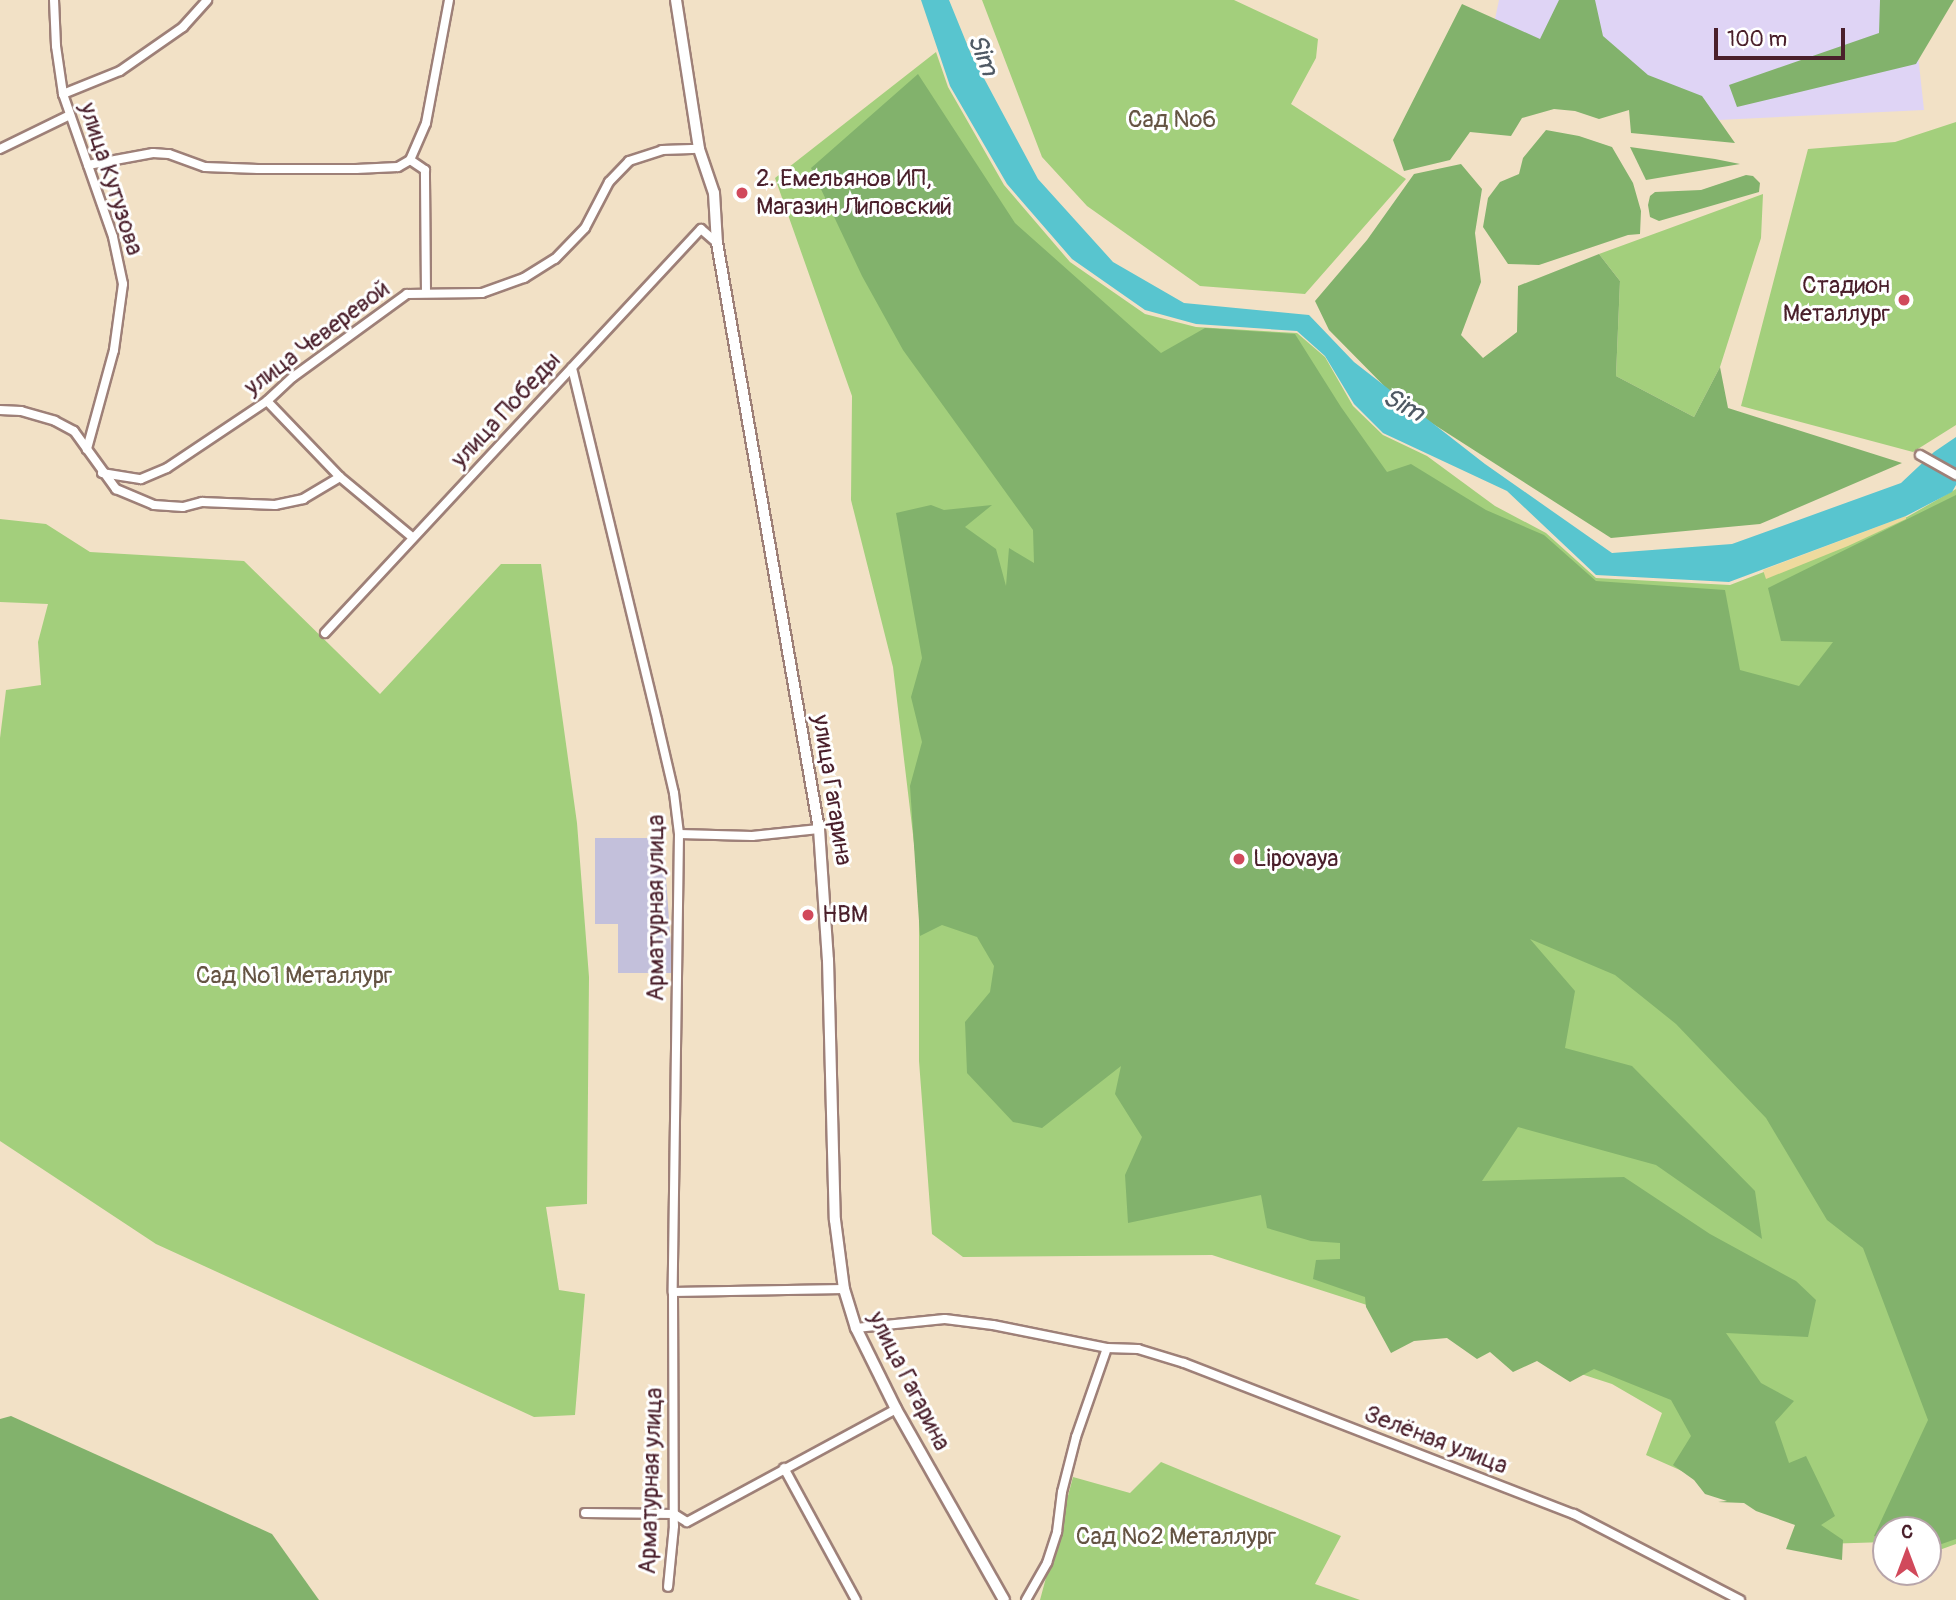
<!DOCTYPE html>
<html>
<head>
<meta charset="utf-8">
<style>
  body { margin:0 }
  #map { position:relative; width:1956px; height:1600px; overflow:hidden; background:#f2e1c6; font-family:Pangolin,sans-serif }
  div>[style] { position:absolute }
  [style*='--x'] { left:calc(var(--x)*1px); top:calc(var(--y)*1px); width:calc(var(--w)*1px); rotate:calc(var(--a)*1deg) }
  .built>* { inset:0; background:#dfd4f5 }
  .industrial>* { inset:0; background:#c3c0db }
  .green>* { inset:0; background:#a3cf7c }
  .forest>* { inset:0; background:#82b26c }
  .sand>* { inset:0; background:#eeda9e }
  .water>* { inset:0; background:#58c5cf }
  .roads { filter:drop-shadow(2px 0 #9e8078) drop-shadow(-2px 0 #9e8078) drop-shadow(0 2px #9e8078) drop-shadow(0 -2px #9e8078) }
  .minor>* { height:8px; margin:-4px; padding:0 4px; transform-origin:4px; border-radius:4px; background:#fff }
  .tertiary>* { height:10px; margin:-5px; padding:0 5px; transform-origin:5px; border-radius:5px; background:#fff }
  .dots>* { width:19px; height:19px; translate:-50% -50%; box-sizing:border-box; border:4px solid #fff; border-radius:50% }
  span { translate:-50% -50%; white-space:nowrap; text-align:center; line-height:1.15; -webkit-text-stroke:6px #fff; paint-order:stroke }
  .park-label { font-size:24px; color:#655443 }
  .street-label { font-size:24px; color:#4a1f2b }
  .poi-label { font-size:24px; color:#4a1f2b }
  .left { translate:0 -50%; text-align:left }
  .right { translate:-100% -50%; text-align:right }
  .water-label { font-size:26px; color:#4f5964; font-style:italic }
  .north { position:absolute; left:1872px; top:1516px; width:70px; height:70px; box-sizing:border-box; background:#fff; border:2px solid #b7a5aa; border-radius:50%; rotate:0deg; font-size:19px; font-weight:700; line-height:28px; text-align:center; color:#4a1f2b }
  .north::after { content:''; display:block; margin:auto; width:24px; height:32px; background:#d1495b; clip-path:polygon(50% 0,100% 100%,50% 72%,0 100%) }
  .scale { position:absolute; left:1714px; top:28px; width:131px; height:32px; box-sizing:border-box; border:4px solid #4a1f2b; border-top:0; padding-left:9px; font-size:21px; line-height:24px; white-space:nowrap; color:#4a1f2b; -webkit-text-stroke:5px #fff; paint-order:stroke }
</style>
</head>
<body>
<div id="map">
  <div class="built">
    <i style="clip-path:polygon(1499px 0,1912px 0,1924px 110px,1698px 121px,1495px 19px)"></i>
  </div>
  <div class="industrial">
    <i style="clip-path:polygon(595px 838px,663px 838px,673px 973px,618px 973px,618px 924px,595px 924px)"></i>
  </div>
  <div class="green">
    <i style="clip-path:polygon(982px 0,1234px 0,1318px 39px,1316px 58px,1291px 104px,1406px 179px,1305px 294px,1200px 286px,1087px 206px,1042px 157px)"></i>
    <i style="clip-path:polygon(936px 52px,948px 87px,1004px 185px,1070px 262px,1145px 314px,1196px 327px,1297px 333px,1325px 357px,1353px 406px,1383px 435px,1427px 456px,1495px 506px,1546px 533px,1596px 578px,1730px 585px,1907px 517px,1956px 489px,1956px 1544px,1931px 1553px,1928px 1551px,1928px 1530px,1886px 1530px,1886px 1542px,1791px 1545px,1799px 1523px,1646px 1455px,1662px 1413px,1612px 1384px,1212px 1255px,963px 1257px,932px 1234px,919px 1061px,919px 885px,893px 667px,851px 500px,852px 396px,775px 178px)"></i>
    <i style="clip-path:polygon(1956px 122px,1956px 425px,1913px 452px,1741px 406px,1808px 149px,1895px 142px)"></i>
    <i style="clip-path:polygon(1763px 194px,1761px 238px,1720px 367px,1694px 417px,1616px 376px,1620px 281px,1599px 254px)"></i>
    <i style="clip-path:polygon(0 519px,46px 524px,90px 552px,244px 561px,380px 694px,501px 564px,541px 564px,577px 823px,589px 977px,587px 1204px,546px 1207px,559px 1290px,585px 1294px,575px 1415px,534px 1417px,156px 1244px,0 1141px,0 738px,6px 690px,41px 685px,38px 642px,48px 604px,0 602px)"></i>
    <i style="clip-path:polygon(1161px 1462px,1341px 1536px,1315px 1584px,1360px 1600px,1040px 1600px,1073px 1477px,1130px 1493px)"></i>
  </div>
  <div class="forest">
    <i style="clip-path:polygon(1559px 0,1595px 0,1603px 36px,1648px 75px,1702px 96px,1735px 143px,1631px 133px,1629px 110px,1599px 119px,1575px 111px,1554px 109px,1522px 118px,1511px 136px,1470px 132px,1450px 160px,1404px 171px,1393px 140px,1462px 4px,1540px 39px)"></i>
    <i style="clip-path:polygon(1880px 0,1954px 0,1916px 64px,1737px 107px,1729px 85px,1879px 33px)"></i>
    <i style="clip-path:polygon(918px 74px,1015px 223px,1161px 353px,1205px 328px,1295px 334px,1341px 407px,1387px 472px,1411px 464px,1486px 510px,1544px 535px,1596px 581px,1725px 590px,1740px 670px,1799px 686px,1833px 642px,1781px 641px,1768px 588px,1956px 495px,1956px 1539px,1933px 1547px,1928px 1546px,1928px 1530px,1886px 1530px,1886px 1538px,1874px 1536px,1928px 1420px,1863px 1248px,1827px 1220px,1766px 1118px,1676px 1024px,1615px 975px,1530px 939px,1575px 991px,1565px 1048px,1632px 1066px,1755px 1191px,1762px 1239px,1656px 1165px,1518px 1127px,1482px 1181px,1624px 1177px,1710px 1234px,1796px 1281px,1816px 1300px,1808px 1337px,1726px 1333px,1761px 1383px,1794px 1401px,1775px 1422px,1789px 1463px,1806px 1456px,1835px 1516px,1821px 1525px,1843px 1540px,1842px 1560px,1786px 1549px,1795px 1525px,1756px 1511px,1744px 1503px,1718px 1502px,1727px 1501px,1705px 1494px,1694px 1480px,1673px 1465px,1691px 1436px,1671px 1400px,1594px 1369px,1570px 1382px,1537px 1361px,1513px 1372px,1490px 1352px,1477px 1359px,1447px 1338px,1414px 1341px,1391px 1353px,1366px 1307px,1365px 1297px,1313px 1279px,1316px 1260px,1340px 1259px,1340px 1243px,1311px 1241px,1267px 1228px,1261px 1195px,1128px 1223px,1125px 1175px,1142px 1137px,1115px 1094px,1121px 1066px,1042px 1128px,1013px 1122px,967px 1073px,965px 1022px,990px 992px,994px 966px,977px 937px,942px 925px,920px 936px,910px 786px,922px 742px,911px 697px,922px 658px,896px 513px,931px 505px,944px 510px,992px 505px,965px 527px,996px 549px,1006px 586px,1009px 548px,1034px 563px,1033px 530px,903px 350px,862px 276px,811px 168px)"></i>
    <i style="clip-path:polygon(1546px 130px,1579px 136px,1612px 147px,1633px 183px,1641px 211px,1640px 234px,1628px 235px,1539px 265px,1508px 264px,1483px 227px,1488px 198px,1500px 182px,1519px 174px,1523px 158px)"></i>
    <i style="clip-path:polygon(1630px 147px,1715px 159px,1740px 164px,1646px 180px)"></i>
    <i style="clip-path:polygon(1461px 164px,1482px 189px,1475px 233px,1481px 282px,1461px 335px,1483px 358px,1517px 332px,1518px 286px,1599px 254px,1620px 281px,1616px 376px,1694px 417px,1720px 367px,1728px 408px,1902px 463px,1760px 524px,1611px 538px,1402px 404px,1329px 330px,1315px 301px,1367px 240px,1414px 174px)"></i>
    <i style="clip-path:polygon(1746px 175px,1753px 176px,1760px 183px,1759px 192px,1659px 221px,1650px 217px,1648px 205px,1650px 196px,1655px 192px,1701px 190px)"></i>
    <i style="clip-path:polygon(11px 1416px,272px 1534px,319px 1600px,0 1600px,0 1419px)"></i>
  </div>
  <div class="sand">
    <i style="clip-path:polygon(1906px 516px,1906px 519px,1848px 546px,1766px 579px,1763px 570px)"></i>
  </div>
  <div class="water">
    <i style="clip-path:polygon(921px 0,949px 0,971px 54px,1038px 179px,1113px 262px,1184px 303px,1309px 315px,1354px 362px,1485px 464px,1612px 553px,1732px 544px,1901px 483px,1934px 452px,1956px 437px,1956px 485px,1952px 492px,1906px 516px,1729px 582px,1596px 575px,1507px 491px,1383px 433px,1354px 404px,1325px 356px,1297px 331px,1196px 324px,1145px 310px,1072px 259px,1007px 184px,950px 86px)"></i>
  </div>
  <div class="roads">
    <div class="minor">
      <i style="--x:54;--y:0;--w:46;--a:87.5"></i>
      <i style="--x:56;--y:46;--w:49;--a:81.7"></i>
      <i style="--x:63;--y:94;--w:151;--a:70.7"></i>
      <i style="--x:113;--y:237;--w:48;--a:78"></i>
      <i style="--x:123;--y:284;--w:67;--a:97.8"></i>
      <i style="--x:114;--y:350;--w:103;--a:105.3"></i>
      <i style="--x:63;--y:94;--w:61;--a:-22"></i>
      <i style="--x:120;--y:71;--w:77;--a:-34.9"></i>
      <i style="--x:183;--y:27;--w:36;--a:-48"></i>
      <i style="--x:0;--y:149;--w:78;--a:-25.9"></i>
      <i style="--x:88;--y:165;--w:66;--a:-10.5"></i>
      <i style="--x:153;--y:153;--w:16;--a:4"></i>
      <i style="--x:169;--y:154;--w:38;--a:20"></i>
      <i style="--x:205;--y:167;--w:53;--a:2.2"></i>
      <i style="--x:258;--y:169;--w:98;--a:0"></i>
      <i style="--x:356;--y:169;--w:42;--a:-2.7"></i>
      <i style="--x:398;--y:167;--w:14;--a:-30"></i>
      <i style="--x:426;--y:293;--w:123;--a:-90.5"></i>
      <i style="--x:425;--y:170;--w:18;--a:-146"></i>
      <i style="--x:410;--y:160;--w:40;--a:-66.6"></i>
      <i style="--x:426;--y:123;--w:125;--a:-79.4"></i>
      <i style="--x:572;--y:368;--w:362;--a:76.4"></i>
      <i style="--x:657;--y:720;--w:75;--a:76.9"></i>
      <i style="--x:674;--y:793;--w:41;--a:83"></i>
      <i style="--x:679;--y:834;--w:458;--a:90.8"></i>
      <i style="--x:673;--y:1292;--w:234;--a:89.8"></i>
      <i style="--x:674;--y:1526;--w:61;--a:95.6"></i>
      <i style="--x:267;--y:401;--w:105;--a:46.2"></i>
      <i style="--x:340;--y:477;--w:94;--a:39.8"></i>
      <i style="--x:0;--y:410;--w:21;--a:3"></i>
      <i style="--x:21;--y:411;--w:35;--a:16"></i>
      <i style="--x:55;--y:421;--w:21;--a:28"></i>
      <i style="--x:74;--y:431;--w:72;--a:54.1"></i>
      <i style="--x:116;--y:489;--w:41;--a:22.8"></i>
      <i style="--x:154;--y:505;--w:29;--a:4"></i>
      <i style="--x:183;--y:507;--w:20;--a:-15"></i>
      <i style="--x:202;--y:502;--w:73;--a:2.4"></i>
      <i style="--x:275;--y:505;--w:29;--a:-12"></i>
      <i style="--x:303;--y:499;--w:43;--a:-30.7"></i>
      <i style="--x:1920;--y:455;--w:41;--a:29.1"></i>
      <i style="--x:102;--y:473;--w:39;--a:9"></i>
      <i style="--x:141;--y:479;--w:28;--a:-23"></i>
      <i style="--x:167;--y:468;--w:120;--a:-33.8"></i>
      <i style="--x:267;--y:401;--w:35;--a:-43"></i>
      <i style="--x:293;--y:377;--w:141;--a:-36.1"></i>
      <i style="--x:407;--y:294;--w:75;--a:-0.8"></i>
      <i style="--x:482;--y:293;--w:45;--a:-19.7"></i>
      <i style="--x:524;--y:278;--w:36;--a:-32"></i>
      <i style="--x:555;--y:259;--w:43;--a:-45.9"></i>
      <i style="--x:585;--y:228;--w:52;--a:-62.4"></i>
      <i style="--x:609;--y:182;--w:29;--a:-46"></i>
      <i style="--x:629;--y:161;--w:35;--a:-18"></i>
      <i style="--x:662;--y:150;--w:37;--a:-2"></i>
      <i style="--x:325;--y:633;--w:552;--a:-47.06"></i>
      <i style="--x:701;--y:229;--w:21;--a:41"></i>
      <i style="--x:679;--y:834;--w:73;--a:1.6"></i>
      <i style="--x:752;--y:836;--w:67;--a:-6"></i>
      <i style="--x:673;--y:1292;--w:171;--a:-1"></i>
      <i style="--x:856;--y:1328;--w:89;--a:-5.8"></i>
      <i style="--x:945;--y:1319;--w:48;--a:7.1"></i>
      <i style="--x:993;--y:1325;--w:116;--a:11.4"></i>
      <i style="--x:1107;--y:1348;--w:31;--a:2"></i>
      <i style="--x:1138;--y:1349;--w:48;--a:16.9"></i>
      <i style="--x:1184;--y:1363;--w:418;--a:21.2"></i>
      <i style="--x:1574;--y:1514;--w:187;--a:27.4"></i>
      <i style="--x:784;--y:1468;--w:150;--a:61.4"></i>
      <i style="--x:585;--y:1513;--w:89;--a:0.6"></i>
      <i style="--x:674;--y:1514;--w:15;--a:32"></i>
      <i style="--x:687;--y:1522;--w:238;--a:-28.4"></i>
      <i style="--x:1026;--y:1600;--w:43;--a:-60.4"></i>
      <i style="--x:1047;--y:1563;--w:33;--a:-72"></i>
      <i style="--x:1057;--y:1532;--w:40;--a:-82.9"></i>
      <i style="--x:1062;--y:1492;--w:57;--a:-75.7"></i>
      <i style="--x:1076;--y:1437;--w:94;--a:-70.8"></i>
    </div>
    <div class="tertiary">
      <i style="--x:676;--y:0;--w:151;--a:81.2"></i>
      <i style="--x:699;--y:149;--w:46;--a:71.2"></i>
      <i style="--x:714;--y:193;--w:50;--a:86.6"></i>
      <i style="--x:717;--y:243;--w:595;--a:80.13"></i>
      <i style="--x:819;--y:829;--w:131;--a:86.1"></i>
      <i style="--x:828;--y:960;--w:260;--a:88.5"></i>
      <i style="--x:835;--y:1220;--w:70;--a:82.6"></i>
      <i style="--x:844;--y:1289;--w:41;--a:72.9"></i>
      <i style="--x:856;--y:1328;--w:90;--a:63.7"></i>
      <i style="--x:896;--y:1409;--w:219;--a:60.5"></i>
    </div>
  </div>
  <div class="dots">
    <i style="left:742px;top:193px;background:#d1495b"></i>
    <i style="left:1904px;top:300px;background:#d1495b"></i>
    <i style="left:1239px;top:859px;background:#d1495b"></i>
    <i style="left:808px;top:915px;background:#d1495b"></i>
  </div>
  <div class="park-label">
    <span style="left:1172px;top:120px">Сад №6</span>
    <span style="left:294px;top:976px">Сад №1 Металлург</span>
    <span style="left:1176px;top:1537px">Сад №2 Металлург</span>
  </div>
  <div class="street-label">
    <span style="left:111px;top:179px;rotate:72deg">улица Кутузова</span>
    <span style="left:317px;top:338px;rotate:-37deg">улица Чеверевой</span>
    <span style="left:506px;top:410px;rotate:-47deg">улица Победы</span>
    <span style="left:832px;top:790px;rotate:81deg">улица Гагарина</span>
    <span style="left:656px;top:908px;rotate:-90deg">Арматурная улица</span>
    <span style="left:909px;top:1381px;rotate:63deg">улица Гагарина</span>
    <span style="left:1436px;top:1440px;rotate:21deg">Зелёная улица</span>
    <span style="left:651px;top:1481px;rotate:-88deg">Арматурная улица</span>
  </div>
  <div class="poi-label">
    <span class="left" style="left:756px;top:193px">2. Емельянов ИП,<br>Магазин Липовский</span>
    <span class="right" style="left:1890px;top:300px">Стадион<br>Металлург</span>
    <span class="left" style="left:1253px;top:859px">Lipovaya</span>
    <span class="left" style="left:822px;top:915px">НВМ</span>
  </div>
  <div class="water-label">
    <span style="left:982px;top:55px;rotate:68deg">Sim</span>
    <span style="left:1403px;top:406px;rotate:28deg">Sim</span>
  </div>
  <div class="north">С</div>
  <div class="scale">100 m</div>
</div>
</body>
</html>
